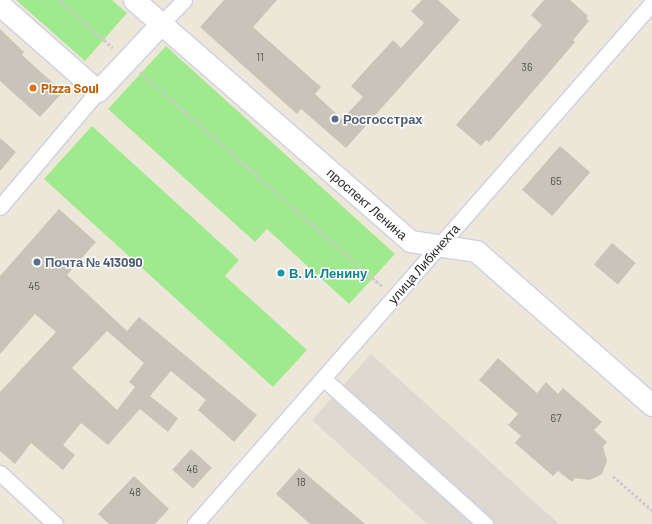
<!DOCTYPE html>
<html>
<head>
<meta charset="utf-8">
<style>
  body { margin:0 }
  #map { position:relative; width:652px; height:524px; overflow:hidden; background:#ede7d9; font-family:Barlow,sans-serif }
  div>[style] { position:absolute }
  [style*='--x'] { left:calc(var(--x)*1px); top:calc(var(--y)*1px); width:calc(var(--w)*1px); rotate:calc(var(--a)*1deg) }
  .green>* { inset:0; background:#a0ea8e }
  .plaza>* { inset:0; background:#ddd9d0 }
  .building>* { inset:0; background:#c8c4b9; transform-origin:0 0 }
  .path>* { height:2.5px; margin-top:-1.25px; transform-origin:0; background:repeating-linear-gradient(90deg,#ccc 0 3px,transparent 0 5px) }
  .roads { filter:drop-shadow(1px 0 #cecfe4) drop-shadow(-1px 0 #cecfe4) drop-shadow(0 1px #cecfe4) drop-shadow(0 -1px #cecfe4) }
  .street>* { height:15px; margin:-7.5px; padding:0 7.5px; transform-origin:7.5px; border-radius:7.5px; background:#fff }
  .secondary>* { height:21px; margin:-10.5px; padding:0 10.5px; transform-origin:10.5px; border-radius:10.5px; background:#fff }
  .dots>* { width:11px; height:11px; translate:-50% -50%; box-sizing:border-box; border:2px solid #fff; border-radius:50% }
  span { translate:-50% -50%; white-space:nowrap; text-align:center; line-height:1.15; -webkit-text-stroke:3px #fff; paint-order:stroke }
  .number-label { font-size:11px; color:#51504d }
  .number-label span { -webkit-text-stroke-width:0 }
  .food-label { font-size:13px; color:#c56008; font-weight:700 }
  .left { translate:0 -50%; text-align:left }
  .service-label { font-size:13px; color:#4e5e75; font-weight:700 }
  .street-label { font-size:13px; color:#292929 }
  .culture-label { font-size:13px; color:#0d838f; font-weight:700 }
</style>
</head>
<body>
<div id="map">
  <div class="green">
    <i style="clip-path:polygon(16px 0,112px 0,127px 13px,85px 61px)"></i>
    <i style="clip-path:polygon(166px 46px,395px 254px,349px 304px,267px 229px,255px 242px,108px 109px)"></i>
    <i style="clip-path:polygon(92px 126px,239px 260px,225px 276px,307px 350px,273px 387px,44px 179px)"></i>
  </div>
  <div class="plaza">
    <i style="clip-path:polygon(371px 354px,559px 524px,427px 524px,312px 420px)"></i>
  </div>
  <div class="building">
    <i style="clip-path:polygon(224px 0,277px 0,253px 27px,321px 87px,315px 94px,342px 119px,363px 97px,351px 86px,393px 40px,401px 48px,424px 23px,411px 11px,422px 0,438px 0,460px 20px,346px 148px,301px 109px,297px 114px,200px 27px)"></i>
    <i style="clip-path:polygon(544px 0,570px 0,588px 16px,586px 18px,589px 21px,573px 40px,575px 42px,541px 82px,489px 142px,486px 140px,481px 146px,456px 125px,542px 25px,531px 15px)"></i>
    <i style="clip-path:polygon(0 29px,24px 52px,22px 55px,63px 92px,40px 117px,0 81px)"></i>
    <i style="clip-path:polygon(0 138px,16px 152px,0 171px)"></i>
    <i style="left:560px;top:146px;width:40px;height:58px;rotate:41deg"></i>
    <i style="clip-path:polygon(evenodd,59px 209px,96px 242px,67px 275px,127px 331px,139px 317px,257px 415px,234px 442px,198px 410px,206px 400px,171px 371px,150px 396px,178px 418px,168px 432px,140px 409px,108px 445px,81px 423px,63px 445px,75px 455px,63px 470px,31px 443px,15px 464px,0 451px,0 392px,56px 332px,35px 314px,0 354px,0 276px,59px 209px,107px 331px,144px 363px,129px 382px,135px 387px,117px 410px,72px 368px,107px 331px)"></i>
    <i style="left:612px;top:243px;width:31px;height:28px;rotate:40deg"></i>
    <i style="clip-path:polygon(498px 358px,537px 393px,546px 382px,558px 394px,563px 388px,602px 422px,594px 430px,607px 442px,603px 447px,607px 461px,602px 474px,590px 480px,575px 478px,572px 482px,558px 471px,553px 476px,515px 443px,521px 436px,508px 425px,518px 414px,479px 380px)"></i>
    <i style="left:191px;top:449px;width:28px;height:28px;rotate:42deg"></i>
    <i style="clip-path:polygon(299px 468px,365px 524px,310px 524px,276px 494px)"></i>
    <i style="clip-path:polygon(134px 476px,169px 509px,155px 524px,109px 524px,98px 514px)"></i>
  </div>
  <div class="path">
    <i style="--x:59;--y:0;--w:72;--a:41.6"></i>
    <i style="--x:140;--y:72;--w:323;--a:41.5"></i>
    <i style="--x:613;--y:476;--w:52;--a:41.1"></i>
  </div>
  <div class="roads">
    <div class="street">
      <i style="--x:161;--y:24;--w:33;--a:-46"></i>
      <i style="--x:0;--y:207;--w:152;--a:-49.8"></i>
      <i style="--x:324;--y:379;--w:217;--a:42"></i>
      <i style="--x:0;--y:473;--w:75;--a:42.8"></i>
      <i style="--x:195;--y:524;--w:693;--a:-48.74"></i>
    </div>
    <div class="secondary">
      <i style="--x:134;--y:0;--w:366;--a:41.1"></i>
      <i style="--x:410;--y:241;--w:67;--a:8.6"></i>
      <i style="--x:476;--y:251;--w:234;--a:41.2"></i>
      <i style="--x:0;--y:5;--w:130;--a:41.3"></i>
      <i style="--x:98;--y:91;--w:92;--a:-46.8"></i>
    </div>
  </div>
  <div class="dots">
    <i style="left:33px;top:88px;background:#e8710a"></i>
    <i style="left:335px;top:119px;background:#5c6f8a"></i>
    <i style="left:37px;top:262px;background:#5c6f8a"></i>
    <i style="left:281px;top:273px;background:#0f9aa8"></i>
  </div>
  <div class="number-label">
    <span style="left:260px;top:57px">11</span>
    <span style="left:527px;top:67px">36</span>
    <span style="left:556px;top:181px">65</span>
    <span style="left:34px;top:286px">45</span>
    <span style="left:556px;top:418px">67</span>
    <span style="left:192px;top:469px">46</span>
    <span style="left:301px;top:482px">18</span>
    <span style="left:135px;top:492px">48</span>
  </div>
  <div class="food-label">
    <span class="left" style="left:41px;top:88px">Pizza Soul</span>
  </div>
  <div class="service-label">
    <span class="left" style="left:343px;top:119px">Росгосстрах</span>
    <span class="left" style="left:45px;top:262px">Почта № 413090</span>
  </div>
  <div class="street-label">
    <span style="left:367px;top:204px;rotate:41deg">проспект Ленина</span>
    <span style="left:424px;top:264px;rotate:-49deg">улица Либкнехта</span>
  </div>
  <div class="culture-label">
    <span class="left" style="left:289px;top:273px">В. И. Ленину</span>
  </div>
</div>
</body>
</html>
